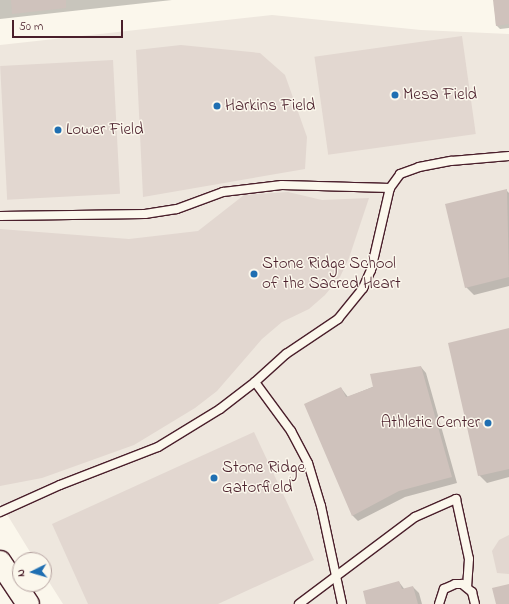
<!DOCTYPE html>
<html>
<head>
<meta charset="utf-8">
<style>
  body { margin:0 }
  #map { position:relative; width:509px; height:604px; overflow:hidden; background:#fbf7ec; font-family:"Indie Flower",sans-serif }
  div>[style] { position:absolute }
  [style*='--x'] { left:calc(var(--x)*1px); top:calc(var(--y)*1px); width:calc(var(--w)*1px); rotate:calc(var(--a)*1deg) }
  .built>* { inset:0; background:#eee7de }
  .green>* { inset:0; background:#e2d7d0; transform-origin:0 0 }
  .shadow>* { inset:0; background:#0003 }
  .building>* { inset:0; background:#cfc2bc }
  .roads { filter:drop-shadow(1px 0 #4a1f2b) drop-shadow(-1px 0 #4a1f2b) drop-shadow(0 1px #4a1f2b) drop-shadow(0 -1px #4a1f2b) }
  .lane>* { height:8px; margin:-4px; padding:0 4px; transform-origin:4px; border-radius:4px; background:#fbf7ec }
  .secondary>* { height:22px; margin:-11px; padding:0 11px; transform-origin:11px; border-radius:11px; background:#fbf7ec }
  .dots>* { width:11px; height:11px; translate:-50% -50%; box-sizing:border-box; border:2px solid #fbf7ec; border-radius:50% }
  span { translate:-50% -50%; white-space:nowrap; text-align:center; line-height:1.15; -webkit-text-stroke:3px #fbf7ec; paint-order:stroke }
  .poi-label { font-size:17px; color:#4a1f2b }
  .left { translate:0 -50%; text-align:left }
  .right { translate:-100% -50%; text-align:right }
  .north { position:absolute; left:12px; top:552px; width:40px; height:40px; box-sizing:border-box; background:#fbf7ec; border:1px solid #b4a19f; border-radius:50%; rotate:265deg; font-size:11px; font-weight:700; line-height:16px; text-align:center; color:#4a1f2b }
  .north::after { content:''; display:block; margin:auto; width:14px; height:18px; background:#1f6fb2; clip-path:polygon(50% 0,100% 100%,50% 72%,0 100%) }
  .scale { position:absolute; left:12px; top:20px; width:111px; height:18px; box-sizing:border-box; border:2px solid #4a1f2b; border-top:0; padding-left:5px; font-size:12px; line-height:14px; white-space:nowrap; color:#4a1f2b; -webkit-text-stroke:3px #fbf7ec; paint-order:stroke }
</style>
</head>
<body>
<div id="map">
  <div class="built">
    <i style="clip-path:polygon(272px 15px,421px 30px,509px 34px,509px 604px,63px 604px,44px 574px,44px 560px,35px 560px,0 503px,0 45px)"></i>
  </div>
  <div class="green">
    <i style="left:462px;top:36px;width:99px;height:149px;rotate:82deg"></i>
    <i style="clip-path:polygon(181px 45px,260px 53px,285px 75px,307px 137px,305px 169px,143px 197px,136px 50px)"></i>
    <i style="left:113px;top:60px;width:134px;height:113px;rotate:87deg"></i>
    <i style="clip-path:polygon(288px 192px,322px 200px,369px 198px,349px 258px,340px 277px,325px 295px,309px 309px,282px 322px,262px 339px,217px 391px,195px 408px,134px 445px,42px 478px,0 486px,0 229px,129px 239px,198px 231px,244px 195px)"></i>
    <i style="clip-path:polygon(254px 432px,314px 560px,218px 604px,88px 604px,52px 524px)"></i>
    <i style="clip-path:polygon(509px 535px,509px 574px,497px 573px,492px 551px,499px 540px)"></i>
  </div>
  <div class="shadow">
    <i style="clip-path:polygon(0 0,172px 0,0 19px)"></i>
    <i style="clip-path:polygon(494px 0,509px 0,509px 28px,500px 29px,496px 25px)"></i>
    <i style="clip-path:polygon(507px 191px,509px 193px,509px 286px,474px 295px,466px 287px)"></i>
    <i style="clip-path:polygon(509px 329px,509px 477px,487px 483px,479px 475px)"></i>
    <i style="clip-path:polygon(421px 367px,426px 373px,457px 483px,405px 497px,358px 521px,353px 516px,306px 404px,341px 388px,348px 397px)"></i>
    <i style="clip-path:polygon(399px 582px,405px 590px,413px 587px,419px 593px,422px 604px,367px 604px)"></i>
  </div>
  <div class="building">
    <i style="clip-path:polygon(11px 0,66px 0,66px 8px,12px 14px)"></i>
    <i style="clip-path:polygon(493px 0,509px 0,509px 24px,496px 26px)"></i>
    <i style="clip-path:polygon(507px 189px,509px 277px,465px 288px,445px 204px)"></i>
    <i style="clip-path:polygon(509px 328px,509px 469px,478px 476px,448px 343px)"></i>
    <i style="clip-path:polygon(421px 366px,452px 477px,399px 491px,352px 516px,304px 404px,341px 387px,346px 397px,373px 387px,370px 374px)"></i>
    <i style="clip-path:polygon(399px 581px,402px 589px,413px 586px,418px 604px,366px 604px,363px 591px)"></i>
    <i style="clip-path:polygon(509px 584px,509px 604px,496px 604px,492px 588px)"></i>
  </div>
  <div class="roads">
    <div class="lane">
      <i style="--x:0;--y:216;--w:145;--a:-0.8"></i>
      <i style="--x:145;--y:214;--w:32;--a:-9"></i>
      <i style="--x:177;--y:209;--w:49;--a:-20.3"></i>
      <i style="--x:223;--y:192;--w:59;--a:-6.8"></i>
      <i style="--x:282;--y:185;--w:108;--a:1.6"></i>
      <i style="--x:255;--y:382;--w:42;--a:-42.1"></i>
      <i style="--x:286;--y:354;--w:63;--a:-33.9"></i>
      <i style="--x:338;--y:319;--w:40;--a:-51"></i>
      <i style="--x:363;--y:288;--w:20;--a:-66"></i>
      <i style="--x:371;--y:270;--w:84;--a:-77"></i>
      <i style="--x:390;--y:188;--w:17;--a:-54"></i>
      <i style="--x:400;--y:174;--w:20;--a:-20"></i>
      <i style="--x:419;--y:167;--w:33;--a:-11"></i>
      <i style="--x:451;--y:161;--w:58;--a:-4.9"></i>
      <i style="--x:0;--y:512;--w:66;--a:-24.2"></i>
      <i style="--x:60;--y:485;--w:105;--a:-21.2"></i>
      <i style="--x:158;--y:447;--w:73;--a:-31.5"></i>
      <i style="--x:220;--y:409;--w:44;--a:-37.6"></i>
      <i style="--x:255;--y:382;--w:61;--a:53.7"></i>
      <i style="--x:291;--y:431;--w:36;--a:62"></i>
      <i style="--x:308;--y:463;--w:45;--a:73.2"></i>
      <i style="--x:321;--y:506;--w:100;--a:77.9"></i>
      <i style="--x:299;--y:604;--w:145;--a:-36.9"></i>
      <i style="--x:415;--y:517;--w:45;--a:-23.7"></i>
      <i style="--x:456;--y:499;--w:61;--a:77.8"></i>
      <i style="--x:469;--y:559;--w:28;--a:94"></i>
      <i style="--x:439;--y:604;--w:16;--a:-72"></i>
      <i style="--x:444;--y:589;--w:12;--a:-24"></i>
      <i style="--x:455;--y:584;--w:7;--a:0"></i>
      <i style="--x:462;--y:584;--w:13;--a:39"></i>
      <i style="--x:472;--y:592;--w:12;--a:76"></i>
    </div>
    <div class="secondary">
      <i style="--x:0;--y:562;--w:50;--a:56.3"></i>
    </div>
  </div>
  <div class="dots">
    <i style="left:395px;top:95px;background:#1f6fb2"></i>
    <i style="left:217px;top:106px;background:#1f6fb2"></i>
    <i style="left:58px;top:130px;background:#1f6fb2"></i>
    <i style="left:254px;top:274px;background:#1f6fb2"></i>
    <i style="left:488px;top:423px;background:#1f6fb2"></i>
    <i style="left:214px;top:478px;background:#1f6fb2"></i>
  </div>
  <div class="poi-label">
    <span class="left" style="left:403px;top:95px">Mesa Field</span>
    <span class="left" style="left:225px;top:106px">Harkins Field</span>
    <span class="left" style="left:66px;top:130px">Lower Field</span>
    <span class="left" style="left:262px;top:274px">Stone Ridge School<br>of the Sacred Heart</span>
    <span class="right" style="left:480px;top:423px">Athletic Center</span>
    <span class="left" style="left:222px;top:478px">Stone Ridge<br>Gatorfield</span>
  </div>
  <div class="north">N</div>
  <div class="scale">50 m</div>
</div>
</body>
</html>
